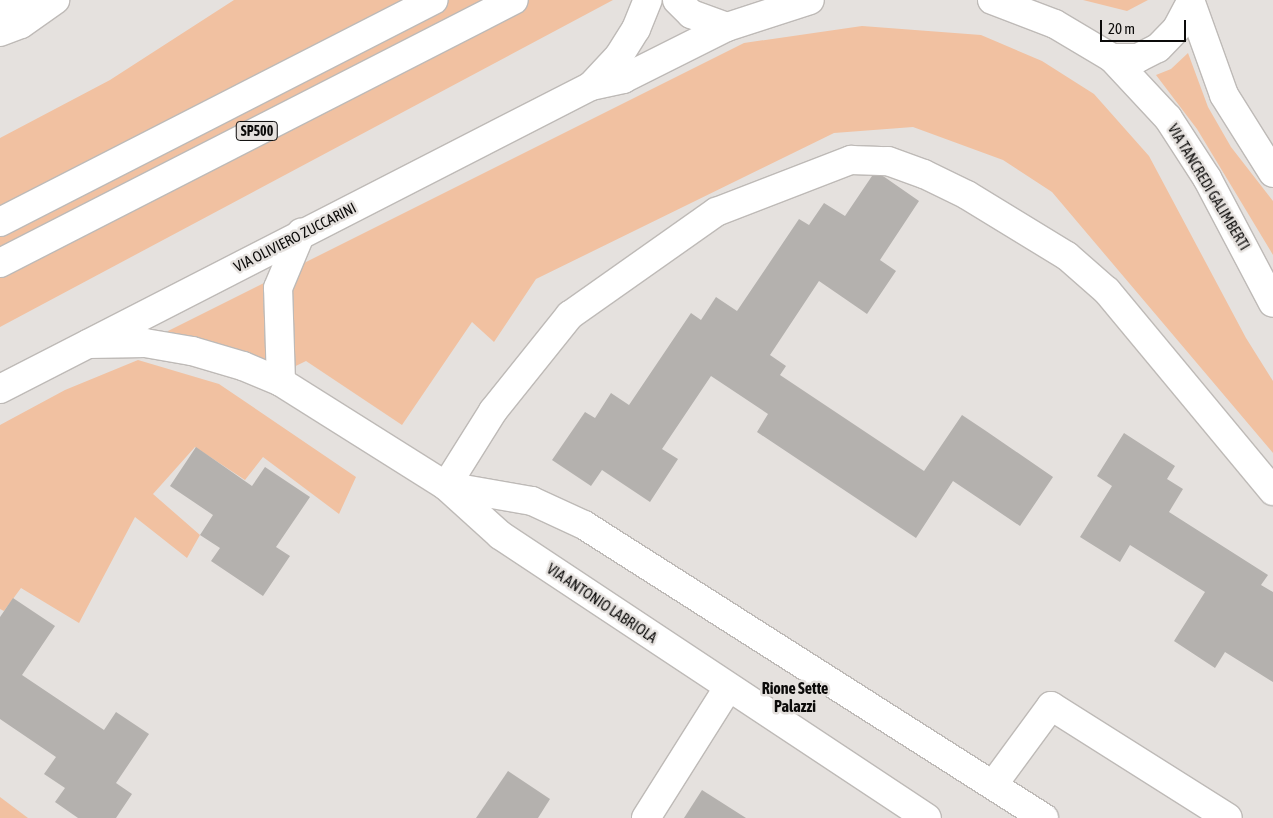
<!DOCTYPE html>
<html>
<head>
<meta charset="utf-8">
<style>
  body { margin:0 }
  #map { position:relative; width:1273px; height:818px; overflow:hidden; background:#e5e1de; font-family:"Asap Condensed",sans-serif }
  div>[style] { position:absolute }
  [style*='--x'] { left:calc(var(--x)*1px); top:calc(var(--y)*1px); width:calc(var(--w)*1px); rotate:calc(var(--a)*1deg) }
  .green>* { inset:0; background:#f1c1a1 }
  .building>* { inset:0; background:#b4b1ae }
  .roads { filter:drop-shadow(1px 0 #bebab7) drop-shadow(-1px 0 #bebab7) drop-shadow(0 1px #bebab7) drop-shadow(0 -1px #bebab7) }
  .minor>* { height:28px; margin:-14px; padding:0 14px; transform-origin:14px; border-radius:14px; background:#fff }
  .major>* { height:28px; margin:-14px; padding:0 14px; transform-origin:14px; border-radius:14px; background:#fff }
  .highway>* { height:28px; margin:-14px; padding:0 14px; transform-origin:14px; border-radius:14px; background:#fff }
  span { translate:-50% -50%; white-space:nowrap; text-align:center; line-height:1.15; -webkit-text-stroke:5px #e5e1de; paint-order:stroke }
  .shield-label span { padding:1px 4px; background:#e5e1de; border:1px solid; border-radius:4px; -webkit-text-stroke-width:0 }
  .shield-label { font-size:14px; color:#0c0b0a; font-weight:700 }
  .street-label { font-size:15px; color:#0c0b0a }
  .neighbourhood-label { font-size:16px; color:#0c0b0a; font-weight:700 }
  .scale { position:absolute; left:1100px; top:20px; width:86px; height:22px; box-sizing:border-box; border:2px solid #0c0b0a; border-top:0; padding-left:6px; font-size:15px; line-height:18px; white-space:nowrap; color:#0c0b0a; -webkit-text-stroke:4px #e5e1de; paint-order:stroke }
</style>
</head>
<body>
<div id="map">
  <div class="green">
    <i style="clip-path:polygon(234px 0,613px 0,0 327px,0 138px,110px 80px)"></i>
    <i style="clip-path:polygon(1083px 0,1148px 0,1127px 11px)"></i>
    <i style="clip-path:polygon(862px 26px,981px 35px,1042px 61px,1094px 94px,1149px 156px,1246px 338px,1273px 381px,1273px 453px,1052px 192px,1003px 160px,913px 127px,834px 133px,536px 279px,494px 342px,472px 322px,402px 425px,306px 361px,271px 378px,171px 347px,168px 331px,744px 43px)"></i>
    <i style="clip-path:polygon(1188px 53px,1208px 107px,1231px 147px,1273px 201px,1273px 255px,1197px 129px,1156px 75px,1171px 69px)"></i>
    <i style="clip-path:polygon(138px 360px,219px 384px,356px 477px,339px 514px,263px 457px,245px 480px,195px 447px,153px 494px,200px 535px,187px 558px,135px 517px,79px 623px,21px 588px,4px 611px,0 609px,0 425px,65px 390px)"></i>
    <i style="clip-path:polygon(0 797px,28px 818px,0 818px)"></i>
  </div>
  <div class="building">
    <i style="clip-path:polygon(872px 176px,883px 176px,919px 201px,880px 260px,896px 271px,867px 314px,819px 281px,770px 355px,786px 366px,780px 375px,924px 471px,962px 415px,986px 431px,1053px 477px,1020px 526px,953px 481px,916px 538px,757px 432px,768px 414px,711px 376px,662px 449px,678px 459px,650px 502px,602px 470px,591px 486px,552px 460px,585px 412px,595px 418px,611px 393px,629px 405px,691px 313px,701px 320px,716px 297px,737px 311px,799px 219px,809px 225px,824px 203px,845px 216px)"></i>
    <i style="clip-path:polygon(1124px 433px,1175px 466px,1167px 479px,1183px 489px,1169px 512px,1268px 575px,1261px 585px,1273px 592px,1273px 682px,1225px 652px,1215px 668px,1174px 641px,1205px 592px,1130px 545px,1120px 562px,1080px 537px,1112px 486px,1097px 476px)"></i>
    <i style="clip-path:polygon(196px 447px,252px 486px,265px 467px,310px 497px,276px 547px,290px 556px,263px 596px,211px 561px,220px 548px,200px 535px,213px 515px,170px 486px)"></i>
    <i style="clip-path:polygon(13px 598px,55px 626px,22px 675px,104px 730px,116px 712px,149px 734px,116px 783px,132px 794px,116px 818px,78px 818px,55px 802px,65px 788px,44px 774px,56px 757px,0 719px,0 617px)"></i>
    <i style="clip-path:polygon(508px 771px,550px 799px,538px 818px,476px 818px)"></i>
    <i style="clip-path:polygon(702px 790px,746px 818px,684px 818px)"></i>
  </div>
  <div class="roads">
    <div class="minor">
      <i style="--x:88;--y:344;--w:57;--a:-1"></i>
      <i style="--x:145;--y:343;--w:48;--a:9.7"></i>
      <i style="--x:192;--y:351;--w:53;--a:16.4"></i>
      <i style="--x:243;--y:366;--w:41;--a:22.8"></i>
      <i style="--x:281;--y:382;--w:195;--a:32.2"></i>
      <i style="--x:446;--y:486;--w:73;--a:42.2"></i>
      <i style="--x:500;--y:535;--w:512;--a:33.53"></i>
      <i style="--x:281;--y:382;--w:94;--a:-91.8"></i>
      <i style="--x:278;--y:288;--w:60;--a:-67.3"></i>
      <i style="--x:993;--y:785;--w:98;--a:-53.7"></i>
      <i style="--x:1051;--y:706;--w:209;--a:32.3"></i>
      <i style="--x:646;--y:818;--w:154;--a:-57.8"></i>
      <i style="--x:1044;--y:818;--w:545;--a:-147.5"></i>
      <i style="--x:584;--y:525;--w:57;--a:-155.2"></i>
      <i style="--x:532;--y:501;--w:87;--a:-170.1"></i>
      <i style="--x:446;--y:486;--w:89;--a:-57.9"></i>
      <i style="--x:493;--y:411;--w:123;--a:-51.3"></i>
      <i style="--x:570;--y:315;--w:179;--a:-35.2"></i>
      <i style="--x:716;--y:212;--w:145;--a:-21.1"></i>
      <i style="--x:851;--y:160;--w:37;--a:2"></i>
      <i style="--x:888;--y:161;--w:38;--a:20"></i>
      <i style="--x:924;--y:174;--w:48;--a:26"></i>
      <i style="--x:967;--y:195;--w:117;--a:31.4"></i>
      <i style="--x:1067;--y:256;--w:53;--a:41.2"></i>
      <i style="--x:1107;--y:291;--w:260;--a:50.3"></i>
    </div>
    <div class="major">
      <i style="--x:677;--y:0;--w:20;--a:45"></i>
      <i style="--x:691;--y:14;--w:38;--a:20"></i>
      <i style="--x:992;--y:0;--w:67;--a:20.9"></i>
      <i style="--x:1055;--y:24;--w:66;--a:30.8"></i>
      <i style="--x:1112;--y:58;--w:82;--a:47"></i>
      <i style="--x:1168;--y:118;--w:72;--a:57"></i>
      <i style="--x:1207;--y:178;--w:141;--a:62.2"></i>
      <i style="--x:1190;--y:0;--w:101;--a:70.3"></i>
      <i style="--x:1224;--y:95;--w:92;--a:57.9"></i>
      <i style="--x:0;--y:3;--w:24;--a:-7"></i>
      <i style="--x:0;--y:32;--w:22;--a:-21"></i>
      <i style="--x:21;--y:24;--w:42;--a:-35.2"></i>
      <i style="--x:1112;--y:58;--w:26;--a:0"></i>
      <i style="--x:1138;--y:58;--w:22;--a:-27"></i>
      <i style="--x:1158;--y:48;--w:28;--a:-46"></i>
      <i style="--x:1177;--y:28;--w:30;--a:-62"></i>
      <i style="--x:591;--y:86;--w:41;--a:-47"></i>
      <i style="--x:619;--y:56;--w:32;--a:-58"></i>
      <i style="--x:636;--y:29;--w:31;--a:-68"></i>
      <i style="--x:0;--y:389;--w:664;--a:-27.14"></i>
      <i style="--x:591;--y:86;--w:33;--a:-12"></i>
      <i style="--x:623;--y:79;--w:116;--a:-26.6"></i>
      <i style="--x:727;--y:27;--w:87;--a:-18"></i>
    </div>
    <div class="highway">
      <i style="--x:0;--y:222;--w:487;--a:-27.1"></i>
      <i style="--x:0;--y:263;--w:577;--a:-27.1"></i>
    </div>
  </div>
  <div class="shield-label">
    <span style="left:257px;top:131px">SP500</span>
  </div>
  <div class="street-label">
    <span style="left:1209px;top:187px;rotate:59deg">VIA TANCREDI GALIMBERTI</span>
    <span style="left:295px;top:237px;rotate:-27deg">VIA OLIVIERO ZUCCARINI</span>
    <span style="left:602px;top:603px;rotate:34deg">VIA ANTONIO LABRIOLA</span>
  </div>
  <div class="neighbourhood-label">
    <span style="left:795px;top:697px">Rione Sette<br>Palazzi</span>
  </div>
  <div class="scale">20 m</div>
</div>
</body>
</html>
